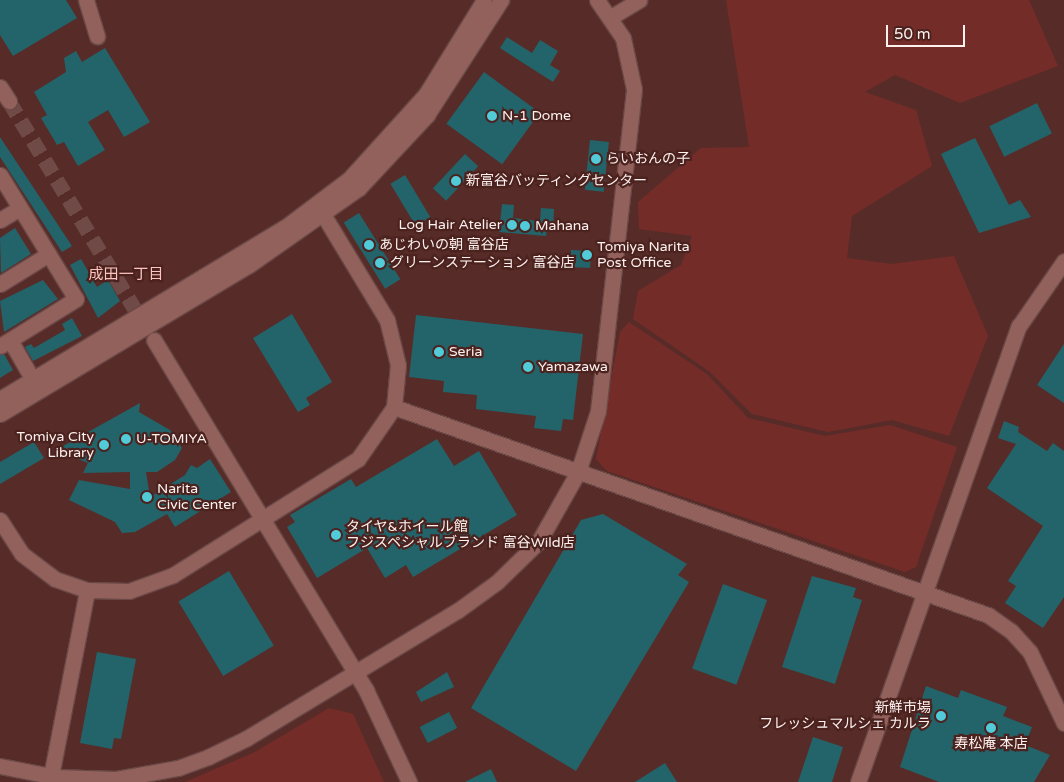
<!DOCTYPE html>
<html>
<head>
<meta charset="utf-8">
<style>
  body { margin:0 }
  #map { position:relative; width:1064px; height:782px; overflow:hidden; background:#572c28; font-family:"Varela Round","Noto Sans JP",sans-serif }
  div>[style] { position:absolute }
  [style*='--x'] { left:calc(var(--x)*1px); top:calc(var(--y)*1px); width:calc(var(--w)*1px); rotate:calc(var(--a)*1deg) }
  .green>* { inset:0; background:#742c29 }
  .building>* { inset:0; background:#23636a; transform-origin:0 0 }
  .minor-tunnel>* { height:15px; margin-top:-7.5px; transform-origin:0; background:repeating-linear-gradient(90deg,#704a46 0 15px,transparent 0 23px) }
  .roads { filter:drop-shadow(1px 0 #694846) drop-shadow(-1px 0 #694846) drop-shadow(0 1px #694846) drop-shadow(0 -1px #694846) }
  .minor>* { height:15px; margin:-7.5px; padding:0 7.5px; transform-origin:7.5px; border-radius:7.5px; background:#92615c }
  .dots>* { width:14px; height:14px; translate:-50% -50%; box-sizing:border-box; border:2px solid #4c221e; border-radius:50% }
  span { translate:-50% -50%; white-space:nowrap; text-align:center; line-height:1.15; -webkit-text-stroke:4.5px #4c221e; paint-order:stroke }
  .poi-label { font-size:14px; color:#fcf1ef }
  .left { translate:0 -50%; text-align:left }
  .right { translate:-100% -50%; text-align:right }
  .neighbourhood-label { font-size:15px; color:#fcc4be }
  .scale { position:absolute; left:886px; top:25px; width:79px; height:22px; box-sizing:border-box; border:2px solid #fcf1ef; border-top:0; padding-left:6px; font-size:15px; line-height:18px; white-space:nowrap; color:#fcf1ef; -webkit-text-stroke:4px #4c221e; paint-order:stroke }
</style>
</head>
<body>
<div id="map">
  <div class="green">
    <i style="clip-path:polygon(726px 0,1029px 0,1058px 66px,960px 103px,895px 75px,865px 92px,916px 110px,932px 166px,852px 216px,847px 258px,891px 264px,954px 256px,988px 336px,949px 436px,892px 420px,828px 432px,752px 414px,710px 372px,633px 319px,638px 291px,681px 265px,692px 236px,639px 229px,638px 202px,701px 148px,749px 147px)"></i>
    <i style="clip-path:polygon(629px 322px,707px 374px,748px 418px,825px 436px,890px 425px,957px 447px,916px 567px,905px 572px,607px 471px,596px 459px,620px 332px)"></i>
    <i style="clip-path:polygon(329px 708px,353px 714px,384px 782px,185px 782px,253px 753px)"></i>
  </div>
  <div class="building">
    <i style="clip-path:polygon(0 0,66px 0,77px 18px,13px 56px,0 35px)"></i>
    <i style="clip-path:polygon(507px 37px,532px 53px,540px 40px,558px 51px,550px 65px,560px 71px,553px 82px,500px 48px)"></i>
    <i style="clip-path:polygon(105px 48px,150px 122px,124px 137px,108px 110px,88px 122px,105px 150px,78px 166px,64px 142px,57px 145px,41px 118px,47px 115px,34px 92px,66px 72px,64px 58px,76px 51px,82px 62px)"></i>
    <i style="left:484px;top:72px;width:69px;height:64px;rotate:36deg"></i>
    <i style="left:1037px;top:103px;width:34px;height:53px;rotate:64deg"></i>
    <i style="clip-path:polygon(0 137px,72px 246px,62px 252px,0 157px)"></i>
    <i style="clip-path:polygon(975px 138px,1009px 205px,1020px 200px,1031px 217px,979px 233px,941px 154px)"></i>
    <i style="left:590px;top:140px;width:19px;height:50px;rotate:6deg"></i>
    <i style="left:465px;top:154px;width:18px;height:47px;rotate:43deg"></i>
    <i style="left:405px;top:175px;width:49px;height:17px;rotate:59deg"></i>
    <i style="clip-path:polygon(502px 204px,514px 205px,513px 218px,540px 221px,541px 208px,554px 209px,553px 231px,547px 230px,546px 236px,499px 232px)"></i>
    <i style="left:359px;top:213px;width:78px;height:18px;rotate:58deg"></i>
    <i style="clip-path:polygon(15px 228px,31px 254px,1px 273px,0 238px)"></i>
    <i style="left:571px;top:250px;width:20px;height:17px;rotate:3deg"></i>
    <i style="clip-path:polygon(81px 259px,97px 287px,108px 280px,120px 301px,98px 318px,70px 265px)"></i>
    <i style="clip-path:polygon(43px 280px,58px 299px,4px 332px,0 301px)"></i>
    <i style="clip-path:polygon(292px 314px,332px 382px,306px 398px,310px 405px,298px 412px,253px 338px)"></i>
    <i style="clip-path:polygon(416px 315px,583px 334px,573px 420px,563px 419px,561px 431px,534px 428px,536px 416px,476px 409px,477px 395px,443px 392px,444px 381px,409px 377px)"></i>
    <i style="clip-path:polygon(72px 318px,82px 336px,33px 361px,25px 347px,31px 344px,34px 348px,65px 330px,62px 324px)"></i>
    <i style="clip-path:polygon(1064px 344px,1064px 403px,1037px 385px)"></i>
    <i style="clip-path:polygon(4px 354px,13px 370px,0 378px,0 355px)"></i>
    <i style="clip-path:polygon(140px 403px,139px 412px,170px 430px,182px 448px,175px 460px,157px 472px,146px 472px,150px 497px,185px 475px,191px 465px,197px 468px,210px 459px,231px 492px,175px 527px,167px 514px,135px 532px,122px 533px,115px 522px,69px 500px,79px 480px,130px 489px,130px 472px,83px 473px,88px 463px,56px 450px)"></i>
    <i style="clip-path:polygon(1004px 421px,1019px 427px,1018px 432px,1047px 451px,1053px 443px,1064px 451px,1064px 597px,1043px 628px,1005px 603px,1016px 586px,1008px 581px,1043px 526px,987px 488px,1016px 444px,998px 438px)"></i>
    <i style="clip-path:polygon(437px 439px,454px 466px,479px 451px,517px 515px,413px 577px,406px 565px,385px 578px,367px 548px,317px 578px,287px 527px,295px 522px,290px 515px,351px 479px,356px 487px)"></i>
    <i style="clip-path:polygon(34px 442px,44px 458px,0 484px,0 462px)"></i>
    <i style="clip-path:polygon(603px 514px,687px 564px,678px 575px,689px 582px,576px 771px,471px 708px,581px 520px)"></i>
    <i style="left:229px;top:571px;width:87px;height:59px;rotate:59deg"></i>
    <i style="clip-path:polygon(812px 576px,856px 588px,853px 597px,862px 600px,835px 684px,782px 667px)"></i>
    <i style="left:723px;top:584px;width:47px;height:90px;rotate:20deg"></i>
    <i style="clip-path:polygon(97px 652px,136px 659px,121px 739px,114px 738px,112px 749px,80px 743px)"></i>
    <i style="clip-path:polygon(447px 672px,454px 687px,421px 702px,416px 692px)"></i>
    <i style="clip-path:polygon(926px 686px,958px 698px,961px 690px,1007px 707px,1003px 716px,1032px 727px,1025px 745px,1050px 755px,1034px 782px,939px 782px,900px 767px)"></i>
    <i style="left:449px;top:712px;width:18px;height:33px;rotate:63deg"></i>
    <i style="clip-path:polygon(813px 737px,843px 747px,832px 782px,798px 782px)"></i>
    <i style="clip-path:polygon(665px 763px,677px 782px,635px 782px)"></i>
    <i style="clip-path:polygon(491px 769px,497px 782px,465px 782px)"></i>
  </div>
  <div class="minor-tunnel">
    <i style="--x:9;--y:101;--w:280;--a:58.8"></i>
  </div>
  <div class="roads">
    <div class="minor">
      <i style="--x:86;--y:0;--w:38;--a:73"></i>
      <i style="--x:611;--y:17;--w:33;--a:-31"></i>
      <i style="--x:0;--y:87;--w:17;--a:57"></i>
      <i style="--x:0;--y:175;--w:145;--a:58.5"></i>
      <i style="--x:76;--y:299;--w:89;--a:148.3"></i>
      <i style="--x:0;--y:220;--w:23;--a:-31"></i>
      <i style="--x:0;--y:284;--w:57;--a:-31.5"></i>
      <i style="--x:10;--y:340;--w:46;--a:60.1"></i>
      <i style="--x:154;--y:340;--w:409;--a:58.8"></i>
      <i style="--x:366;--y:690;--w:102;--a:64.9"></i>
      <i style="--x:0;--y:399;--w:332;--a:-31.1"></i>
      <i style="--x:284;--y:228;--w:81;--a:-37"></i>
      <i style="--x:349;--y:179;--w:115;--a:-47.8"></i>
      <i style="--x:426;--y:94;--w:110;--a:-58.3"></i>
      <i style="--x:394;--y:407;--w:629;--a:19.3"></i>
      <i style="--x:988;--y:615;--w:28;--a:35"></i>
      <i style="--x:1011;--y:631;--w:28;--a:48"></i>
      <i style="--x:1030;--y:652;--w:79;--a:64.4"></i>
      <i style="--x:0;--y:414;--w:290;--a:-30.9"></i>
      <i style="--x:249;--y:265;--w:134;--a:-35"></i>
      <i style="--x:359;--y:188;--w:100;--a:-47"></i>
      <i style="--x:427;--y:115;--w:137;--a:-57.2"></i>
      <i style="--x:0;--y:520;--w:40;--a:57.1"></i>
      <i style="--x:22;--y:554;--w:41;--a:37.1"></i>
      <i style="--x:55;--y:579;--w:34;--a:19"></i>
      <i style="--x:87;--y:590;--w:42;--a:1.4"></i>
      <i style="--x:129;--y:591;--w:47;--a:-20"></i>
      <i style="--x:173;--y:575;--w:218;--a:-32.1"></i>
      <i style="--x:358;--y:459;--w:63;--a:-55.3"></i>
      <i style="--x:394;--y:407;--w:42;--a:-84.6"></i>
      <i style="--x:398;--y:365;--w:46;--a:-103.7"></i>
      <i style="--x:387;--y:320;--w:122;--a:-121.2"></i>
      <i style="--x:0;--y:766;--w:56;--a:11.3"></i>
      <i style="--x:55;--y:777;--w:61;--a:1.9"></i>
      <i style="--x:116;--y:779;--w:63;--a:-10.1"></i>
      <i style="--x:178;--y:768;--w:32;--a:-20"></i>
      <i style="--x:208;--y:757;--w:43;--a:-26"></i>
      <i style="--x:247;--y:738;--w:245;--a:-31.2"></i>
      <i style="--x:457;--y:611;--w:49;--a:-35.9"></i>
      <i style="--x:497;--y:582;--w:59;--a:-44.3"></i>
      <i style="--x:539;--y:541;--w:79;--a:-60.5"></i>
      <i style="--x:578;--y:472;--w:64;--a:-71.8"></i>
      <i style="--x:598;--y:411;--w:324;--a:-83.6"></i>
      <i style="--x:634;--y:89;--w:52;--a:-102.2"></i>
      <i style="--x:623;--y:38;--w:46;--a:-124.4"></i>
      <i style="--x:51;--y:776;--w:189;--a:-79"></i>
      <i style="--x:858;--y:782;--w:484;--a:-70.6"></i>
      <i style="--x:1019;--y:326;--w:79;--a:-55.3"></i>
    </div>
  </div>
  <div class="dots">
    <i style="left:492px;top:116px;background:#52cbd9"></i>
    <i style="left:596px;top:159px;background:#52cbd9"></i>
    <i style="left:456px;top:181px;background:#52cbd9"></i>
    <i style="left:512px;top:225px;background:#52cbd9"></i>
    <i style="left:525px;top:226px;background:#52cbd9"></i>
    <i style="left:369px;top:245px;background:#52cbd9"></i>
    <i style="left:587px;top:255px;background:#52cbd9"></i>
    <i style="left:380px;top:263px;background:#52cbd9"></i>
    <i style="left:439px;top:352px;background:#52cbd9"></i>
    <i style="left:528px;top:367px;background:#52cbd9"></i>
    <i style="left:126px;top:439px;background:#52cbd9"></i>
    <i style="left:104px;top:445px;background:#52cbd9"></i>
    <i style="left:147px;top:497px;background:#52cbd9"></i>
    <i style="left:336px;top:535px;background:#52cbd9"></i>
    <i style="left:941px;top:716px;background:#52cbd9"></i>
    <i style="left:991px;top:728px;background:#52cbd9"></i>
  </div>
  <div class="poi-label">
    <span class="left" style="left:502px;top:116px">N-1 Dome</span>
    <span class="left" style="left:606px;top:159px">らいおんの子</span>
    <span class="left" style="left:466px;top:181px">新富谷バッティングセンター</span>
    <span class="right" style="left:502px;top:225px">Log Hair Atelier</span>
    <span class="left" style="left:535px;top:226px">Mahana</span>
    <span class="left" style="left:379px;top:245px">あじわいの朝 富谷店</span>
    <span class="left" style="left:597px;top:255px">Tomiya Narita<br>Post Office</span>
    <span class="left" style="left:390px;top:263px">グリーンステーション 富谷店</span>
    <span class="left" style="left:449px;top:352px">Seria</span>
    <span class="left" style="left:538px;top:367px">Yamazawa</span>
    <span class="right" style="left:94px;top:445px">Tomiya City<br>Library</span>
    <span class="left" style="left:136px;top:439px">U-TOMIYA</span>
    <span class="left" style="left:157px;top:497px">Narita<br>Civic Center</span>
    <span class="left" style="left:346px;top:535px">タイヤ&amp;ホイール館<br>フジスペシャルブランド 富谷Wild店</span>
    <span class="right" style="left:931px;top:716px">新鮮市場<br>フレッシュマルシェ カルラ</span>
    <span style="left:991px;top:744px">寿松庵 本店</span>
  </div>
  <div class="neighbourhood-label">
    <span style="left:126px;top:275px">成田一丁目</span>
  </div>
  <div class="scale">50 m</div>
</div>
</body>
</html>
